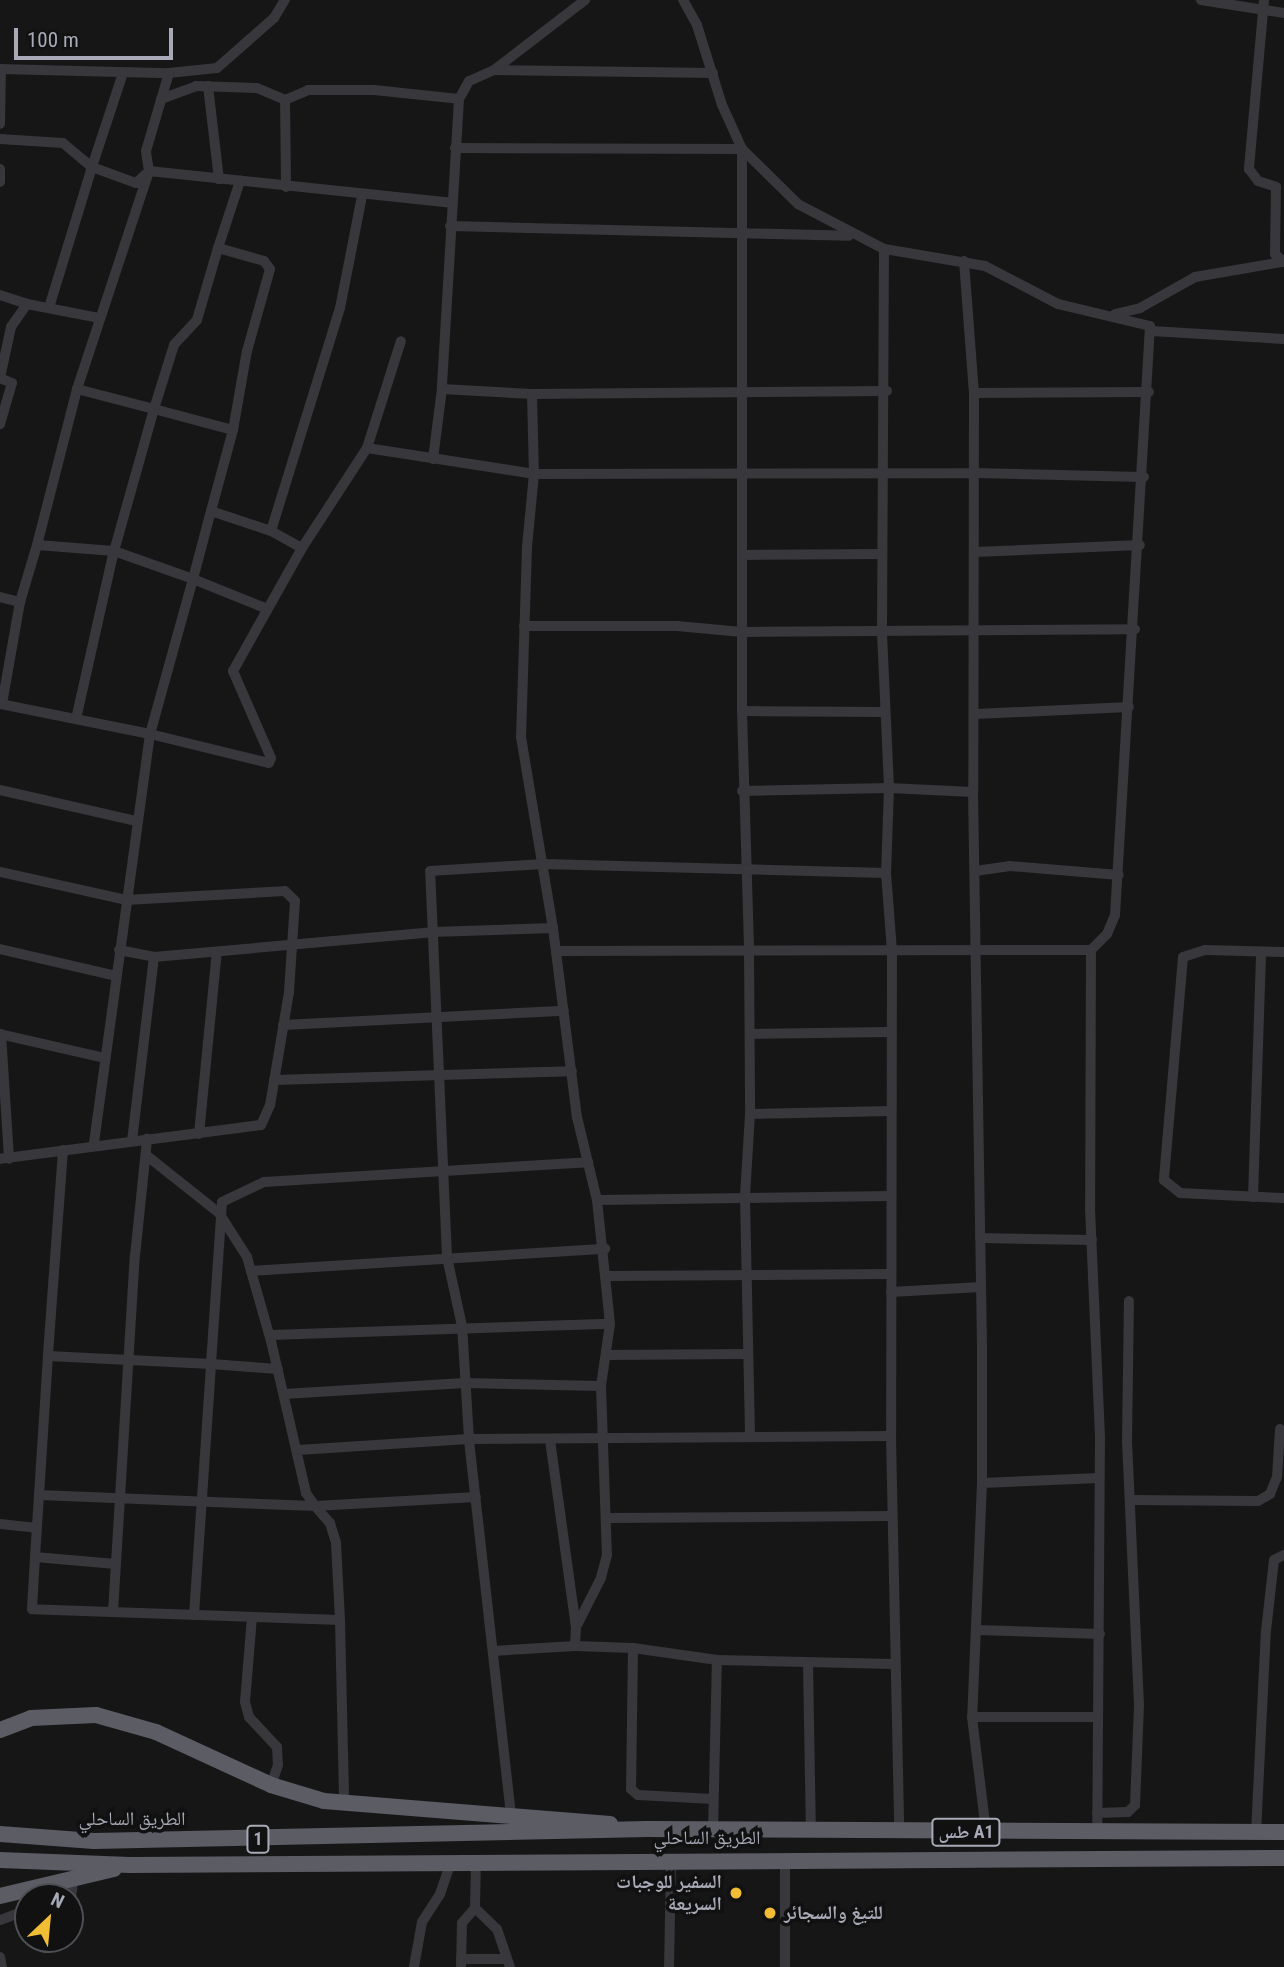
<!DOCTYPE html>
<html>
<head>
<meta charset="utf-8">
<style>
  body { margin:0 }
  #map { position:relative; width:1284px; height:1967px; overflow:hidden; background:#161617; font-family:"Roboto Condensed","Noto Naskh Arabic",sans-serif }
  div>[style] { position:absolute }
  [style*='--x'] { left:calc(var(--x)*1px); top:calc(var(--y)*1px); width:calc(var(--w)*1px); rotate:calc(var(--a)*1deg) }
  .minor>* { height:10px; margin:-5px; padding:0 5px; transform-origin:5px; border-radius:5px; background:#37373c }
  .trunk>* { height:16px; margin:-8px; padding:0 8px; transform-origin:8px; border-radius:8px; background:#5b5c64 }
  .dots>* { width:19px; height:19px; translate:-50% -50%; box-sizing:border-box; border:4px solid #111112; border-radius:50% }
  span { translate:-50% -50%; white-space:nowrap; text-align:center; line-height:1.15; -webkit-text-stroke:7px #111112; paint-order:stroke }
  .shield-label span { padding:2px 5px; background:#111112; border:2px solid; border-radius:5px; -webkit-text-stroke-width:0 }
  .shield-label { font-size:18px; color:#a8abb7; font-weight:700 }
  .street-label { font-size:19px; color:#a8abb7 }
  .poi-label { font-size:19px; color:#a8abb7; font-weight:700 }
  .right { translate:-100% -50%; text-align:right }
  .left { translate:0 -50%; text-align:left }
  .north { position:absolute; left:14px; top:1883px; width:70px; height:70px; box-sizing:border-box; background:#111112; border:2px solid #4d4f54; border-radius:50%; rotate:26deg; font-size:19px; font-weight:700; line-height:28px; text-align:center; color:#a8abb7 }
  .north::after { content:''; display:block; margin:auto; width:24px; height:32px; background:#f0bd35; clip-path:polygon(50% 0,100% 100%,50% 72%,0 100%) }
  .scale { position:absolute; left:14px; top:28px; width:159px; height:32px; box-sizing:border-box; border:4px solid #a8abb7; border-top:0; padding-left:9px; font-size:21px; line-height:24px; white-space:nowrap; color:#a8abb7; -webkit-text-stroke:5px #111112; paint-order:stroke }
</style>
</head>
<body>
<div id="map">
  <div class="minor">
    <i style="--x:585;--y:0;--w:115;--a:142.4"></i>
    <i style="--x:494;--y:70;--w:27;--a:156"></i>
    <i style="--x:469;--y:81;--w:21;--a:119"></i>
    <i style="--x:459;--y:99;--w:290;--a:93.4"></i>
    <i style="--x:442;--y:389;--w:90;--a:3.2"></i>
    <i style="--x:532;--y:394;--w:355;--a:-0.5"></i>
    <i style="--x:1201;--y:0;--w:84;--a:8.9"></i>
    <i style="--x:1264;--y:0;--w:170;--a:95.1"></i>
    <i style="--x:1249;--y:169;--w:15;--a:53"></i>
    <i style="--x:1258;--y:181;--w:19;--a:18"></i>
    <i style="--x:1276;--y:187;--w:67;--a:90.9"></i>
    <i style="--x:1275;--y:254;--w:12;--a:42"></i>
    <i style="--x:0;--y:69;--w:169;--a:1.4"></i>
    <i style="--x:169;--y:73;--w:48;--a:-5.9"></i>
    <i style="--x:217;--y:68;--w:76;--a:-41.3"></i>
    <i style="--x:274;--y:18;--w:21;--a:-59"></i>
    <i style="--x:494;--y:70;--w:219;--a:0.8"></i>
    <i style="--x:123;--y:73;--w:99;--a:108.3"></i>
    <i style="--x:92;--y:167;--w:47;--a:20"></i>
    <i style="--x:136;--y:183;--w:13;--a:-42"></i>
    <i style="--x:208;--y:86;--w:94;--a:83.3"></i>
    <i style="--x:161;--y:99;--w:37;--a:-20"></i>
    <i style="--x:196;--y:86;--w:61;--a:1.9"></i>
    <i style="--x:257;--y:88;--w:30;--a:23"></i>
    <i style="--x:285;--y:100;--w:25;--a:-23"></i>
    <i style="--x:308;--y:90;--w:66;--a:0"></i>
    <i style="--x:374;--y:90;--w:85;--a:6"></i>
    <i style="--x:285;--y:100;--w:87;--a:89.3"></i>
    <i style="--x:0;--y:124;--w:55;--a:-89"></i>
    <i style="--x:0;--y:139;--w:63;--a:3.6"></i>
    <i style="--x:63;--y:143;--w:38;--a:40"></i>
    <i style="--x:92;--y:167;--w:147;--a:107"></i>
    <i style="--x:455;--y:148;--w:287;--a:0.2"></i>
    <i style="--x:742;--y:152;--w:559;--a:90"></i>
    <i style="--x:742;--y:711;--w:241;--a:88.3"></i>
    <i style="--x:749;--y:952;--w:162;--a:89.6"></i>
    <i style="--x:750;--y:1114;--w:82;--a:93.5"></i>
    <i style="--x:745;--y:1196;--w:241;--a:88.8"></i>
    <i style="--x:0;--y:169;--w:13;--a:90"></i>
    <i style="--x:149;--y:171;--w:304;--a:6"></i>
    <i style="--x:362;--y:196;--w:114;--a:101.1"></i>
    <i style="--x:340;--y:308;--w:233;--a:107.2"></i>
    <i style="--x:271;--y:531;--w:35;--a:29"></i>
    <i style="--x:302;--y:548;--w:119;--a:-57"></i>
    <i style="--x:367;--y:448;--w:112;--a:-72.4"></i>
    <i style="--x:450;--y:226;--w:399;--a:1.4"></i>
    <i style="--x:218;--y:248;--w:71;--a:-71.8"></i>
    <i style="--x:884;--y:249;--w:384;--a:90.3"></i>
    <i style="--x:882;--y:633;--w:155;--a:87.4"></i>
    <i style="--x:889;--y:788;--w:85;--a:92"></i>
    <i style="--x:886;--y:873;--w:78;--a:85.6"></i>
    <i style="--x:892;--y:951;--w:485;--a:90.1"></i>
    <i style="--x:891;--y:1436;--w:397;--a:88.8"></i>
    <i style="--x:964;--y:261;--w:132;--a:85.7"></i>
    <i style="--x:974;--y:393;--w:399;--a:90.1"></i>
    <i style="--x:973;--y:792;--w:555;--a:89.07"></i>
    <i style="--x:982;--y:1347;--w:136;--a:90"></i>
    <i style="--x:982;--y:1483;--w:234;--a:92.4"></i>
    <i style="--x:972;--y:1717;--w:115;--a:83"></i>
    <i style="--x:0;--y:295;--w:28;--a:18"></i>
    <i style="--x:27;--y:304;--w:28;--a:125"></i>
    <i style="--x:11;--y:327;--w:52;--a:102.2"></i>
    <i style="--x:27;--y:304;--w:73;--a:11"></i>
    <i style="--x:1115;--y:314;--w:26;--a:-13"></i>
    <i style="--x:1140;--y:308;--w:63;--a:-29.4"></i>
    <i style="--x:1195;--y:277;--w:88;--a:-9.8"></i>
    <i style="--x:1152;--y:331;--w:132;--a:3.5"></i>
    <i style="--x:0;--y:378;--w:13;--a:23"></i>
    <i style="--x:12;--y:383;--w:43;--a:106.3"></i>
    <i style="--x:77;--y:389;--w:230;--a:-71.7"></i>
    <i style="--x:149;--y:171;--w:20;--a:-99"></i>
    <i style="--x:146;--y:151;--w:81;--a:-73.6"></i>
    <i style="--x:974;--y:393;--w:175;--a:-0.3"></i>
    <i style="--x:532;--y:394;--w:80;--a:88.6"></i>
    <i style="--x:534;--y:474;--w:73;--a:95.5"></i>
    <i style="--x:527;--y:547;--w:190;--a:91.8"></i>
    <i style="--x:521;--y:737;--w:194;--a:80.5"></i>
    <i style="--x:553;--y:928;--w:191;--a:82.8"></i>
    <i style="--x:577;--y:1117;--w:85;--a:76.5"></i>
    <i style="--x:597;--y:1200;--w:125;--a:84"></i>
    <i style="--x:610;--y:1324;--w:63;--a:98.3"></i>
    <i style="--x:601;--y:1386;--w:169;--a:88"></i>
    <i style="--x:607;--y:1555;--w:24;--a:105"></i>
    <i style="--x:601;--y:1578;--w:55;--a:117"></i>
    <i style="--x:576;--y:1627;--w:19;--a:93"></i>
    <i style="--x:575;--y:1646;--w:58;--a:2"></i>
    <i style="--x:633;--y:1648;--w:85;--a:8.1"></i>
    <i style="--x:717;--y:1660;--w:177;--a:1.3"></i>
    <i style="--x:367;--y:448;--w:169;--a:8.8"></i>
    <i style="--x:534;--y:474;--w:439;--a:-0.1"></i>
    <i style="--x:973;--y:473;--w:171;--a:1.3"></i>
    <i style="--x:433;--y:459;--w:71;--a:-82.7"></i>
    <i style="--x:211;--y:511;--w:84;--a:-74.8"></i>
    <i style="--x:233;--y:430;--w:80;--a:-80"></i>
    <i style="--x:247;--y:351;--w:85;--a:-74.3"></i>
    <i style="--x:270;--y:269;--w:10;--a:-127"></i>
    <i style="--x:264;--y:261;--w:48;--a:-164.2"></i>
    <i style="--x:218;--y:248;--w:75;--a:106.3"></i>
    <i style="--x:197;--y:320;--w:34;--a:133"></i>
    <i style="--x:174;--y:345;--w:67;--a:107.4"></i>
    <i style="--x:154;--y:409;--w:82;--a:14.9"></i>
    <i style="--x:975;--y:552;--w:165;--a:-2.4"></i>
    <i style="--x:742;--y:555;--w:140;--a:-0.4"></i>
    <i style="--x:0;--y:597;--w:21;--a:14"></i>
    <i style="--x:265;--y:608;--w:78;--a:-158.1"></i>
    <i style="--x:193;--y:579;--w:161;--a:105.5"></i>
    <i style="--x:150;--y:734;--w:122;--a:13.7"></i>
    <i style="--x:269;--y:763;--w:5;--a:-68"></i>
    <i style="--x:271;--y:758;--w:95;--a:-113.6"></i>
    <i style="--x:233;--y:671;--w:141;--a:-60.7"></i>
    <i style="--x:524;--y:626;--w:153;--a:0"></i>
    <i style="--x:677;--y:626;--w:65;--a:5.3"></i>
    <i style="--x:742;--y:632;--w:393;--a:-0.4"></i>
    <i style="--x:0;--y:704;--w:153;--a:11.3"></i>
    <i style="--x:150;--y:734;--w:415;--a:97.8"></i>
    <i style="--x:2;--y:704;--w:104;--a:-80"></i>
    <i style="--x:20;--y:602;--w:59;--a:-73.4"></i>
    <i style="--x:742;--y:711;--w:142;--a:0.4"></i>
    <i style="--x:976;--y:714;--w:153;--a:-2.6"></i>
    <i style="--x:76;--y:719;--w:172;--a:-77.3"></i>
    <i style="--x:114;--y:551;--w:77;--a:-175.5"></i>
    <i style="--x:37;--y:545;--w:161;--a:-75.6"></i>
    <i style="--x:77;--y:389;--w:80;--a:14.6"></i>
    <i style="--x:154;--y:409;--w:148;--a:105.7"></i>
    <i style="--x:114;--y:551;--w:84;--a:19.5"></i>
    <i style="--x:193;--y:579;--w:70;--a:-75.2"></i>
    <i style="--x:211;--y:511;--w:63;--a:18.4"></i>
    <i style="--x:0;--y:790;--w:139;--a:12.8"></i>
    <i style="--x:742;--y:791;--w:147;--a:-1.2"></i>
    <i style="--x:889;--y:788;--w:84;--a:2.7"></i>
    <i style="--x:975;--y:871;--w:34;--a:-8"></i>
    <i style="--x:1009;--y:866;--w:110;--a:4.7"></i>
    <i style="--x:0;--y:872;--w:129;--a:12.5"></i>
    <i style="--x:126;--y:900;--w:159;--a:-3.2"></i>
    <i style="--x:285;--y:891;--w:14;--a:45"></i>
    <i style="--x:295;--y:901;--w:91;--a:93.8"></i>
    <i style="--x:289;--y:992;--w:115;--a:99.5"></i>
    <i style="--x:270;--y:1105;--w:22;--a:114"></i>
    <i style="--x:261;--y:1125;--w:263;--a:172.6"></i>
    <i style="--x:0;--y:949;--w:119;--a:13.1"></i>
    <i style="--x:119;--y:950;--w:36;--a:11"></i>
    <i style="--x:154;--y:957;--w:279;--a:-5.1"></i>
    <i style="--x:432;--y:932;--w:121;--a:-1.9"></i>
    <i style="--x:1091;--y:950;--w:258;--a:90.2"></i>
    <i style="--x:1090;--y:1208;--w:230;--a:87.5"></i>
    <i style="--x:1100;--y:1438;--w:394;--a:90.4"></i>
    <i style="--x:556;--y:951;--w:535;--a:-0.11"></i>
    <i style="--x:1091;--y:950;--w:23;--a:-45"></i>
    <i style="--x:1107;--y:934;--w:21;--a:-67"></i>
    <i style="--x:1115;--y:915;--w:590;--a:-86.6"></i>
    <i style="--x:1150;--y:326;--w:95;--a:-166.6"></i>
    <i style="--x:1058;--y:304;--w:82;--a:-152.5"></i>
    <i style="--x:985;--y:266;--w:102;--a:-170.4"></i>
    <i style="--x:884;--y:249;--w:97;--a:-152.4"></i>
    <i style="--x:798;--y:204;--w:78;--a:-135.5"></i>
    <i style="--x:742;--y:149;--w:48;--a:-114.4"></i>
    <i style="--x:722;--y:105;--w:84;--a:-107.4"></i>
    <i style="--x:697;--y:25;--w:29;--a:-119"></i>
    <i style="--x:1284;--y:952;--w:79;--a:-178.5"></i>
    <i style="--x:1205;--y:950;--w:23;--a:162"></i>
    <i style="--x:1183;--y:957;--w:224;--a:94.9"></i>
    <i style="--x:1164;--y:1180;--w:21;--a:39"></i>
    <i style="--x:1180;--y:1193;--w:104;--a:2.8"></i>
    <i style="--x:283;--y:1025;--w:281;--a:-2.9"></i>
    <i style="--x:0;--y:1034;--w:108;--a:12.9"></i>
    <i style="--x:1;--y:1034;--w:125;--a:86.3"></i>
    <i style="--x:750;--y:1034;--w:141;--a:-0.8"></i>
    <i style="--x:274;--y:1080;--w:298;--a:-1.7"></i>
    <i style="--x:750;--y:1114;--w:141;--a:-1.2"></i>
    <i style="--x:199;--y:1134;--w:183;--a:-84.4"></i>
    <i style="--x:132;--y:1141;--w:185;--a:-83.2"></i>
    <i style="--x:63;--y:1150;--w:207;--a:94.2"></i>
    <i style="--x:48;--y:1356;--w:163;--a:2.8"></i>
    <i style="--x:211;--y:1364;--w:162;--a:-86.1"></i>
    <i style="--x:222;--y:1202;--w:47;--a:-25.5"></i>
    <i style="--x:264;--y:1182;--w:325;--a:-3.5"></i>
    <i style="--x:146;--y:1155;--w:93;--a:38.5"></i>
    <i style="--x:219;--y:1213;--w:52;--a:57.5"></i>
    <i style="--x:247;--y:1257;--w:87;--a:74.1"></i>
    <i style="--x:271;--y:1341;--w:156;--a:77"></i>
    <i style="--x:306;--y:1493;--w:16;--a:55"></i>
    <i style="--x:315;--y:1506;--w:161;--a:-3.2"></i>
    <i style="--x:1253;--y:1197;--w:245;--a:-88.1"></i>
    <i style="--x:597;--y:1200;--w:294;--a:-0.8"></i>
    <i style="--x:980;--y:1238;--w:112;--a:1"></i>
    <i style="--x:251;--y:1271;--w:355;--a:-3.6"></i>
    <i style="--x:608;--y:1276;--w:283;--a:-0.4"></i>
    <i style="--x:891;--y:1292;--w:90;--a:-3.2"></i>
    <i style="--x:270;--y:1335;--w:340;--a:-1.9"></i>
    <i style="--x:606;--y:1355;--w:142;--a:-0.4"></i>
    <i style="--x:284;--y:1394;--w:181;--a:-3.5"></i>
    <i style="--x:465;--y:1383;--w:136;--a:1.3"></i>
    <i style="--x:550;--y:1440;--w:189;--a:82.1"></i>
    <i style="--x:298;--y:1450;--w:171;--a:-3.7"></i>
    <i style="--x:469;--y:1439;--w:422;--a:-0.4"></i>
    <i style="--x:982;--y:1483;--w:117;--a:-2.4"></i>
    <i style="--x:39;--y:1495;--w:276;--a:2.3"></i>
    <i style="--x:315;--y:1506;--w:23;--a:49"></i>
    <i style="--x:330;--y:1523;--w:21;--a:73"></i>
    <i style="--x:336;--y:1543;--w:77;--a:87"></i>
    <i style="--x:340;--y:1620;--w:308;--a:-178"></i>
    <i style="--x:32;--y:1609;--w:52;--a:-86.7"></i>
    <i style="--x:35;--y:1557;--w:62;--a:-86.3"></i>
    <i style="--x:39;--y:1495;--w:139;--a:-86.3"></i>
    <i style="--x:1130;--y:1500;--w:128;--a:0.4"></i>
    <i style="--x:1258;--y:1501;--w:14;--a:-30"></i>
    <i style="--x:1270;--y:1494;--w:18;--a:-68"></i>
    <i style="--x:1277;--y:1477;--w:48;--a:-86.4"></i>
    <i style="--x:607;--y:1518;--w:284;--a:-0.4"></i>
    <i style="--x:0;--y:1524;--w:37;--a:6"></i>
    <i style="--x:35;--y:1557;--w:81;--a:4.9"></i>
    <i style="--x:113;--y:1612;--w:357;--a:-86.5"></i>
    <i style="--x:135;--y:1256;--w:118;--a:-84.1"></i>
    <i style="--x:194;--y:1615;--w:252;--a:-86.1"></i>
    <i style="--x:211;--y:1364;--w:67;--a:4.3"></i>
    <i style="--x:252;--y:1617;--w:85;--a:94.7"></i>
    <i style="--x:245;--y:1702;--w:16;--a:75"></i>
    <i style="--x:249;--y:1717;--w:41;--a:47"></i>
    <i style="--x:277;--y:1747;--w:18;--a:87"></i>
    <i style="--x:278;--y:1765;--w:21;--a:109"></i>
    <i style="--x:340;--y:1620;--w:183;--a:88.7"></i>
    <i style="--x:977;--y:1630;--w:123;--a:1.9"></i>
    <i style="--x:633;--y:1648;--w:141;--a:90.8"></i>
    <i style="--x:631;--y:1789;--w:9;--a:41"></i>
    <i style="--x:638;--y:1795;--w:75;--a:3.1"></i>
    <i style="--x:493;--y:1651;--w:82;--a:-3.5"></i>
    <i style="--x:808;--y:1664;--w:168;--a:89"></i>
    <i style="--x:972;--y:1717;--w:126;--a:0"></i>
    <i style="--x:1097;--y:1813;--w:31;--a:-2"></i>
    <i style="--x:1128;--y:1812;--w:10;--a:-45"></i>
    <i style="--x:1135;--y:1805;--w:100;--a:-87.7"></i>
    <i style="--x:1139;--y:1705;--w:264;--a:-92.6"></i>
    <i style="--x:1127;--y:1441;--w:140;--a:-89.2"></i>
    <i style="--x:511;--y:1815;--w:378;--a:-96.4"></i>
    <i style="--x:469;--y:1439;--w:113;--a:-93.5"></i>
    <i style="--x:462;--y:1326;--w:71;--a:-102.3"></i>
    <i style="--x:447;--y:1257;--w:386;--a:-92.5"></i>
    <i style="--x:430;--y:871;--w:113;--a:-3.5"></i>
    <i style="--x:543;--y:864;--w:343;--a:1.5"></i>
    <i style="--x:713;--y:1832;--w:172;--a:-88.7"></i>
    <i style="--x:1256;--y:1833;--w:202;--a:-87.2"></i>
    <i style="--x:1266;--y:1631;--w:71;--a:-83.6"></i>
    <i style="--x:1274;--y:1560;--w:11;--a:-27"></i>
    <i style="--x:476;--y:1860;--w:48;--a:91.2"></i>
    <i style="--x:475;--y:1908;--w:30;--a:44"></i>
    <i style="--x:497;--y:1929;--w:40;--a:71.1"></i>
    <i style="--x:70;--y:1909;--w:30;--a:-84"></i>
    <i style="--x:0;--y:1920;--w:30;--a:-20"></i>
    <i style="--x:0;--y:1957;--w:10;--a:79"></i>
    <i style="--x:461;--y:1959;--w:44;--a:0"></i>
    <i style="--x:414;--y:1967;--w:46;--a:-79.9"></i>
    <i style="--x:422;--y:1922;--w:33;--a:-57"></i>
    <i style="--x:440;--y:1894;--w:36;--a:-71"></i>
    <i style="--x:461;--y:1967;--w:44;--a:-88.7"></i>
    <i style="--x:462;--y:1923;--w:20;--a:-49"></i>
    <i style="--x:669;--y:1967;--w:108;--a:-88.9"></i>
    <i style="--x:785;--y:1967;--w:108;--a:-90"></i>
  </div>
  <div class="trunk">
    <i style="--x:0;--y:1730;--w:33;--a:-21"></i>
    <i style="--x:31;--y:1718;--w:65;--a:-2.6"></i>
    <i style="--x:96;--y:1715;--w:62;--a:15.8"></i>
    <i style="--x:156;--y:1732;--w:127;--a:24.7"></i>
    <i style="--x:271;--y:1785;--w:55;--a:16.8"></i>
    <i style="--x:324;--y:1801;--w:287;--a:4.6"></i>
    <i style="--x:0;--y:1834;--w:94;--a:4.3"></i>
    <i style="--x:94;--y:1841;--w:553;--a:-1.24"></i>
    <i style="--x:647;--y:1829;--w:637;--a:0.27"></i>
    <i style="--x:0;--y:1860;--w:130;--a:2.2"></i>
    <i style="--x:130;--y:1865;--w:1154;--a:-0.35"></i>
    <i style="--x:0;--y:1896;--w:117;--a:-13.3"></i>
  </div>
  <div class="dots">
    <i style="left:736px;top:1893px;background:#f0bd35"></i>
    <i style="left:770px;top:1913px;background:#f0bd35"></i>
  </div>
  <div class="shield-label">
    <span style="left:966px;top:1832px">طس A1</span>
    <span style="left:258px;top:1839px">1</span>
  </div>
  <div class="street-label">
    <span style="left:132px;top:1819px">الطريق الساحلي</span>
    <span style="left:707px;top:1838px">الطريق الساحلي</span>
  </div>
  <div class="poi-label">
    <span class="right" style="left:722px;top:1893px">السفير للوجبات<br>السريعة</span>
    <span class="left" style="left:784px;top:1913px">للتيغ والسجائر</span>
  </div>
  <div class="north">N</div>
  <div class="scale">100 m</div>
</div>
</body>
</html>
